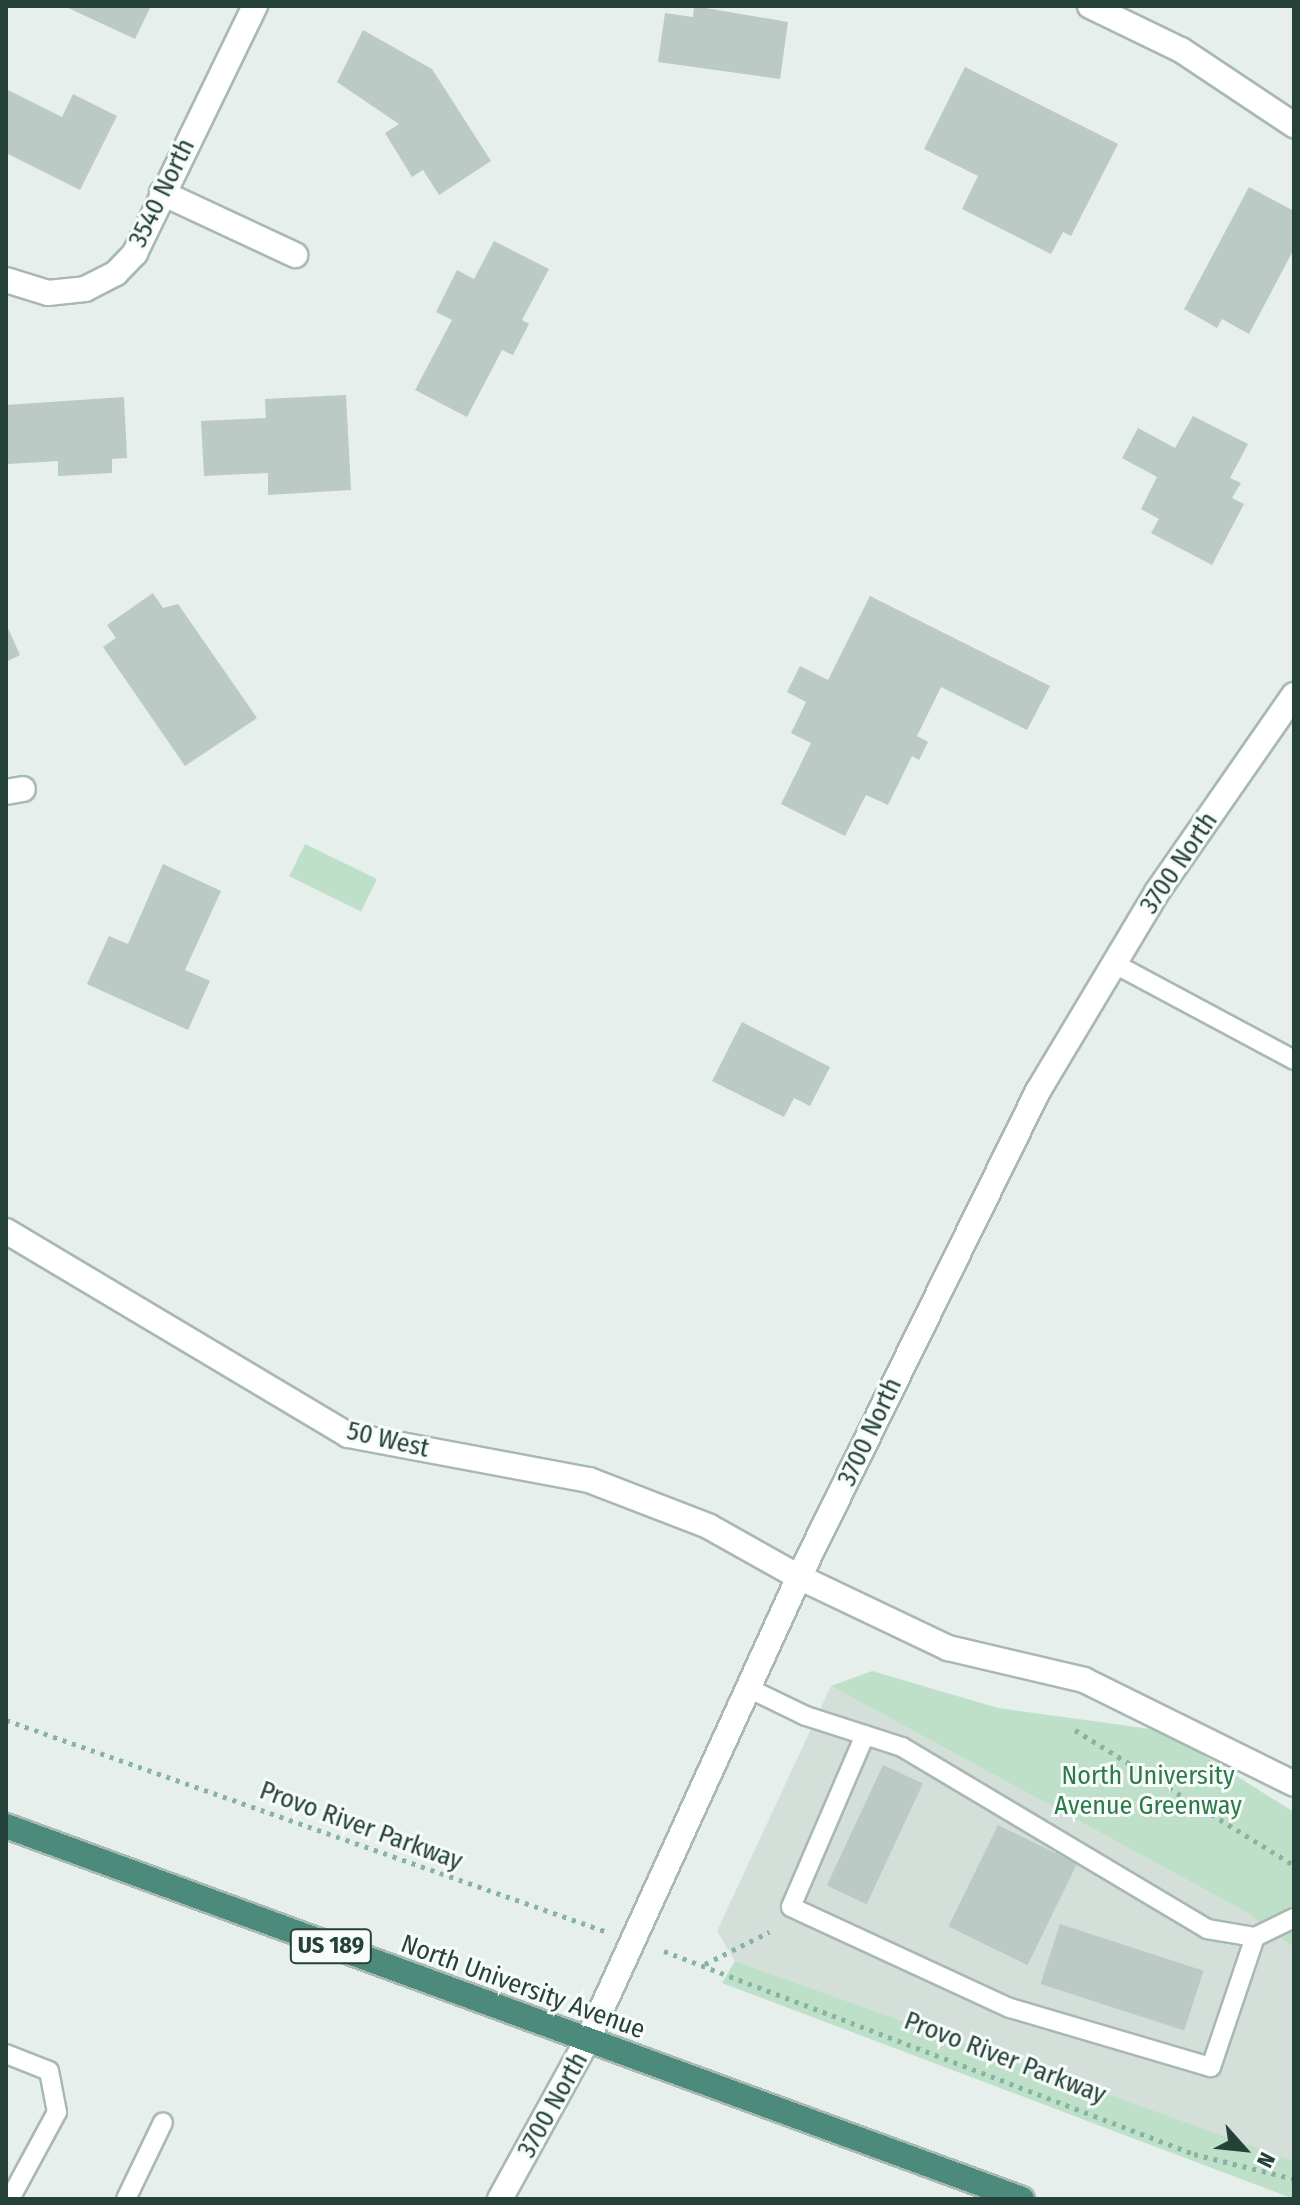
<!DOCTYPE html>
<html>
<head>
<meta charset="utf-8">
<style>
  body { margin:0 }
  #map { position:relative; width:1300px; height:2205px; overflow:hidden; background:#e6efeb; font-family:"Fira Sans Condensed",sans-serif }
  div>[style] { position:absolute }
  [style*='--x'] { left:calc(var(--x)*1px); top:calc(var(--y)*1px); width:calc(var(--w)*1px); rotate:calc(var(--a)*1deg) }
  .built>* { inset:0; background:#d4dfda }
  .green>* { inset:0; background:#bfe0c8; transform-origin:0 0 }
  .building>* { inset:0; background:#bbcac4; transform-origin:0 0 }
  .path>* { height:5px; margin-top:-2.5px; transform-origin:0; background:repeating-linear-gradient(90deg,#86b3a5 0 4px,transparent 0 10px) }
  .roads { filter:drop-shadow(2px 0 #a8b8b2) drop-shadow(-2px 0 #a8b8b2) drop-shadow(0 2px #a8b8b2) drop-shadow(0 -2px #a8b8b2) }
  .service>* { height:18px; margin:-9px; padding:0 9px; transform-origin:9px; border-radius:9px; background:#fff }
  .minor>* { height:24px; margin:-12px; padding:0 12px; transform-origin:12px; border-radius:12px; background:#fff }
  .secondary>* { height:24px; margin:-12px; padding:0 12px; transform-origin:12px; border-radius:12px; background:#fff }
  .trunk>* { height:24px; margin:-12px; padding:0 12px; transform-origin:12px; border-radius:12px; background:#4c8a7c }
  span { translate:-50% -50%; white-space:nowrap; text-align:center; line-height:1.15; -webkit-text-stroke:6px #f7fbf9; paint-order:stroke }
  .shield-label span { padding:2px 6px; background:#f7fbf9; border:2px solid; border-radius:6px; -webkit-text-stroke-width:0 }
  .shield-label { font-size:24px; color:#24423a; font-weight:700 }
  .street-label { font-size:26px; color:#24423a }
  .park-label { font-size:26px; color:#2d7a4b }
  .frame { position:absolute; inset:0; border:8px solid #24423a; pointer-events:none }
  .north { position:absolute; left:1204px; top:2109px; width:80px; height:80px; -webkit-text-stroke:6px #f7fbf9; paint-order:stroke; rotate:117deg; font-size:22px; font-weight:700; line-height:32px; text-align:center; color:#24423a }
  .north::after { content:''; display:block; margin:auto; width:28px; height:36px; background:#24423a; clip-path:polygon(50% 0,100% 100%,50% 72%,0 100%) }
</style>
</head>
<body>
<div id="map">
  <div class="built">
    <i style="clip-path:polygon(831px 1686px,1246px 1912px,1294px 1948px,1294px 2162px,735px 1961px,717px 1931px)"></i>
  </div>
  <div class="green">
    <i style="left:305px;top:844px;width:80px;height:36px;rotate:26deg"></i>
    <i style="clip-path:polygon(872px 1671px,998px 1708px,1165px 1731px,1294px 1812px,1294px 1948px,1246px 1912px,831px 1686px)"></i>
    <i style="clip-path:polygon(735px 1961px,1294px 2161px,1294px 2199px,722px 1983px)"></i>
  </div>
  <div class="building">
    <i style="clip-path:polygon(64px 6px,151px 6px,135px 39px)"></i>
    <i style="clip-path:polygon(694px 6px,788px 22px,780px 79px,658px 62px,665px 13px,693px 17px)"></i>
    <i style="clip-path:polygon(363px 30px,432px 69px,491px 161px,439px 195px,423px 170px,412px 177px,385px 133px,399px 124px,337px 82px)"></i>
    <i style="clip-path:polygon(965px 67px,1118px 144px,1071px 236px,1063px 232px,1051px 254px,962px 209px,978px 176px,924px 149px)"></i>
    <i style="clip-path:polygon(6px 89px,62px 117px,73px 94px,117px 116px,80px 190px,6px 153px)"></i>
    <i style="clip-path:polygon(1249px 187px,1294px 211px,1294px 249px,1249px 334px,1222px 319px,1217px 328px,1184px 309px)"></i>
    <i style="clip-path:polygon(494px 241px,549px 269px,522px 320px,529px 324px,513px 355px,502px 350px,467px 417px,415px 390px,452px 320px,436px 312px,457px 270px,474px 279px)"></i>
    <i style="clip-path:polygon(346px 395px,351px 490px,268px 495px,268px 473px,204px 476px,201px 421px,266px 418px,265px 399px)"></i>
    <i style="clip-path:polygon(124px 397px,127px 458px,112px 459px,112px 473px,58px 476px,58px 461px,8px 464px,6px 405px)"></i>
    <i style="clip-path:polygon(1193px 416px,1248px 444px,1230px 478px,1241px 483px,1232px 498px,1244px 504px,1212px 565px,1151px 533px,1159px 519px,1141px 509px,1157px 477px,1122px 458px,1138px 428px,1175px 448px)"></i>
    <i style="clip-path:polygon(153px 593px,163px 608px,178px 604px,257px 718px,185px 766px,103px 647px,116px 638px,107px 625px)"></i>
    <i style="clip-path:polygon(870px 596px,1050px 686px,1027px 730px,941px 687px,917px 736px,928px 742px,919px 760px,912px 756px,888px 805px,866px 795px,845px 836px,781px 804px,811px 743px,791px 733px,806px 702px,787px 692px,800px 666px,828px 680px)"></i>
    <i style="clip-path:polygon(6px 624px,20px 655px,6px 662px)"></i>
    <i style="clip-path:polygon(163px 864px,221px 891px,185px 970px,210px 981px,188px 1030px,87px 984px,109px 936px,128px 944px)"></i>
    <i style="clip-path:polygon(742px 1022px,830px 1067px,810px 1106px,794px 1098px,784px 1117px,712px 1081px)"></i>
    <i style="left:883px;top:1765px;width:44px;height:133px;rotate:25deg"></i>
    <i style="left:998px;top:1825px;width:88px;height:113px;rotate:26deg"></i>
    <i style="left:1060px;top:1924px;width:151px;height:63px;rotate:18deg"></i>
  </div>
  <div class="path">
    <i style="--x:6;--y:1720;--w:635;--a:19.41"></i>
    <i style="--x:1075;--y:1730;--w:257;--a:31.7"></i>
    <i style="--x:664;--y:1951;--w:568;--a:20.96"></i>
    <i style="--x:1194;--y:2154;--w:103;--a:14"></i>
    <i style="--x:705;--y:1964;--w:72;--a:-26.6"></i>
  </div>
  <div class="roads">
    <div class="service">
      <i style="--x:1115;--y:964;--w:203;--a:28.2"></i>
      <i style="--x:748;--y:1688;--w:64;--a:25.8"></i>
      <i style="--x:806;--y:1716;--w:101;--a:17.9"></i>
      <i style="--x:902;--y:1747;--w:355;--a:30.8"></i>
      <i style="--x:1207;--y:1929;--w:49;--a:9.5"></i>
      <i style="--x:1255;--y:1937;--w:43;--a:-26"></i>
      <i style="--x:865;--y:1735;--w:187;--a:113.3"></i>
      <i style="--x:791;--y:1907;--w:241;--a:24.8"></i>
      <i style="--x:1010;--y:2008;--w:209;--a:16.4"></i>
      <i style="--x:1211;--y:2067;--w:137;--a:-71.3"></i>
      <i style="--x:6;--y:2054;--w:46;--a:21.6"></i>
      <i style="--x:49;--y:2071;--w:42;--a:79"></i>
      <i style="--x:57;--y:2112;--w:99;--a:118.4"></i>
      <i style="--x:126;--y:2199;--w:85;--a:-64.3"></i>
    </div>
    <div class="minor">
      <i style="--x:1090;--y:6;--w:101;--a:25.8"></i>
      <i style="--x:1181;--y:50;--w:136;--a:33.6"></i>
      <i style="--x:162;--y:193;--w:147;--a:25"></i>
      <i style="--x:6;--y:280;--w:44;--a:17.2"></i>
      <i style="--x:48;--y:293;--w:37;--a:-6"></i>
      <i style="--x:85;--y:289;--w:35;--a:-27"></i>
      <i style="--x:116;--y:273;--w:28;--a:-46"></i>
      <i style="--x:135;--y:253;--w:275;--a:-64.1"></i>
      <i style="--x:6;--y:792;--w:17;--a:-10"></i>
      <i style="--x:6;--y:1231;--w:398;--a:30.8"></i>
      <i style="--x:348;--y:1435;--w:245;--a:10.6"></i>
      <i style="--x:589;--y:1480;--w:128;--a:21.1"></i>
      <i style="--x:708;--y:1526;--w:104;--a:29.3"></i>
      <i style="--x:799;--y:1577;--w:165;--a:25.5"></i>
      <i style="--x:948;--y:1648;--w:140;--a:13.2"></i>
      <i style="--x:1084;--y:1680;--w:234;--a:26.3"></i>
    </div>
    <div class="secondary">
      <i style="--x:500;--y:2199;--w:180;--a:-61.2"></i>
      <i style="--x:587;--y:2041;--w:510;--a:-65.44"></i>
      <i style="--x:799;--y:1577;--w:542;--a:-63.81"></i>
      <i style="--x:1038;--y:1091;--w:232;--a:-59.1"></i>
      <i style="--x:1157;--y:892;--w:240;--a:-55.2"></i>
    </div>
    <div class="trunk">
      <i style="--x:6;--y:1826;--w:1082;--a:20.16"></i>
    </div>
  </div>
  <div class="shield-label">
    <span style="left:331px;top:1946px">US 189</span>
  </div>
  <div class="street-label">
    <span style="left:162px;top:193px;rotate:-64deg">3540 North</span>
    <span style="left:1179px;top:863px;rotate:-56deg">3700 North</span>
    <span style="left:870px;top:1432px;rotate:-65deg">3700 North</span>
    <span style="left:388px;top:1440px;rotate:13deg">50 West</span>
    <span style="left:361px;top:1826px;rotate:20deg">Provo River Parkway</span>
    <span style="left:523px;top:1987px;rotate:20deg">North University Avenue</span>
    <span style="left:1005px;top:2058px;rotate:21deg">Provo River Parkway</span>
    <span style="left:553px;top:2105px;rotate:-61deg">3700 North</span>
  </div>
  <div class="park-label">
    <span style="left:1148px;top:1791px">North University<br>Avenue Greenway</span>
  </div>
  <div class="frame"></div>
  <div class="north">N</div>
</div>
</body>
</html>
